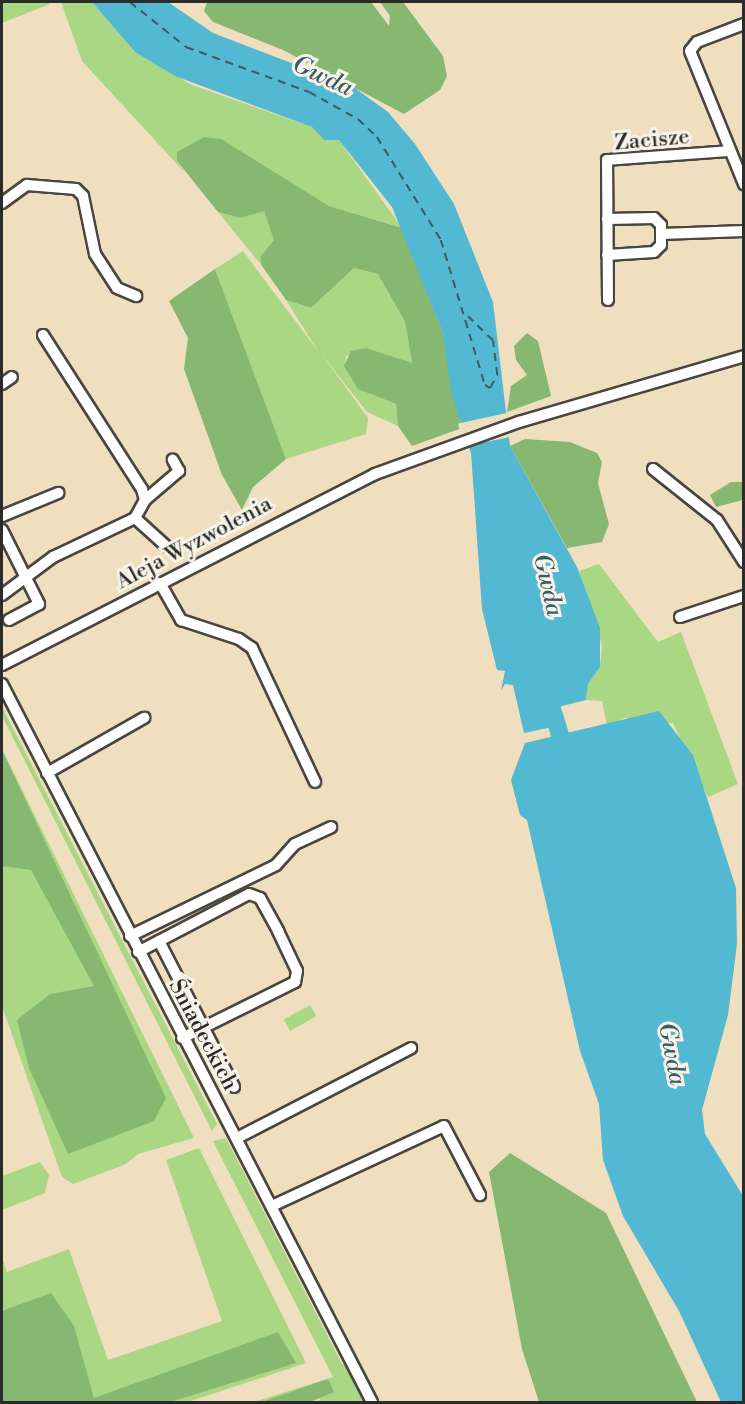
<!DOCTYPE html>
<html>
<head>
<meta charset="utf-8">
<style>
  body { margin:0 }
  #map { position:relative; width:745px; height:1404px; overflow:hidden; background:#efdfbe; font-family:"Libre Bodoni",serif }
  div>[style] { position:absolute }
  [style*='--x'] { left:calc(var(--x)*1px); top:calc(var(--y)*1px); width:calc(var(--w)*1px); rotate:calc(var(--a)*1deg) }
  .green>* { inset:0; background:#a9d784; transform-origin:0 0 }
  .forest>* { inset:0; background:#86b872 }
  .water>* { inset:0; background:#53b8d1 }
  .pier>* { inset:0; background:#efdfbe; transform-origin:0 0 }
  .river>* { height:18px; margin:-9px; padding:0 9px; transform-origin:9px; border-radius:9px; background:#53b8d1 }
  .ferry>* { height:1.5px; margin-top:-0.75px; transform-origin:0; background:repeating-linear-gradient(90deg,#395c65 0 8px,transparent 0 14px) }
  .roads { filter:drop-shadow(2px 0 #484641) drop-shadow(-2px 0 #484641) drop-shadow(0 2px #484641) drop-shadow(0 -2px #484641) }
  .minor>* { height:10px; margin:-5px; padding:0 5px; transform-origin:5px; border-radius:5px; background:#fff }
  span { translate:-50% -50%; white-space:nowrap; text-align:center; line-height:1.15; -webkit-text-stroke:6px #f7f3e8; paint-order:stroke }
  .street-label { font-size:22px; color:#2b2b2b }
  .water-label { font-size:24px; color:#395c65; font-style:italic }
  .frame { position:absolute; inset:0; border:3px solid #2b2b2b; pointer-events:none }
</style>
</head>
<body>
<div id="map">
  <div class="green">
    <i style="clip-path:polygon(2px 2px,48px 2px,50px 4px,2px 23px)"></i>
    <i style="clip-path:polygon(61px 2px,92px 2px,135px 52px,192px 85px,312px 127px,324px 140px,339px 140px,402px 228px,329px 206px,266px 170px,177px 161px,186px 174px,82px 61px)"></i>
    <i style="clip-path:polygon(255px 211px,264px 211px,275px 240px,260px 257px,262px 266px,218px 212px,240px 218px)"></i>
    <i style="clip-path:polygon(243px 251px,318px 351px,286px 300px,311px 308px,354px 268px,378px 274px,405px 322px,412px 364px,365px 348px,346px 356px,345px 366px,368px 393px,396px 404px,398px 426px,367px 412px,320px 352px,368px 418px,366px 434px,286px 459px,215px 269px)"></i>
    <i style="clip-path:polygon(599px 564px,658px 642px,681px 632px,738px 784px,708px 797px,673px 723px,625px 718px,607px 725px,602px 701px,586px 700px,588px 684px,600px 667px,602px 646px,579px 571px)"></i>
    <i style="clip-path:polygon(2px 707px,217px 1124px,212px 1131px,2px 716px)"></i>
    <i style="clip-path:polygon(2px 749px,194px 1138px,138px 1154px,126px 1164px,73px 1184px,62px 1177px,2px 1006px)"></i>
    <i style="left:310px;top:1005px;width:13px;height:30px;rotate:61deg"></i>
    <i style="clip-path:polygon(226px 1138px,342px 1364px,348px 1364px,367px 1402px,315px 1402px,320px 1400px,316px 1390px,278px 1402px,254px 1402px,333px 1377px,213px 1141px)"></i>
    <i style="clip-path:polygon(199px 1148px,306px 1363px,188px 1402px,2px 1402px,2px 1257px,7px 1272px,69px 1249px,108px 1360px,222px 1321px,166px 1160px)"></i>
    <i style="clip-path:polygon(40px 1162px,49px 1175px,45px 1193px,2px 1210px,2px 1176px)"></i>
  </div>
  <div class="forest">
    <i style="clip-path:polygon(207px 2px,371px 2px,389px 26px,390px 16px,380px 2px,403px 2px,443px 56px,447px 76px,440px 90px,404px 114px,283px 50px,213px 22px,204px 11px)"></i>
    <i style="clip-path:polygon(204px 137px,221px 139px,329px 206px,402px 228px,443px 333px,462px 428px,412px 446px,398px 426px,396px 404px,358px 389px,344px 366px,351px 351px,366px 348px,412px 363px,405px 322px,378px 274px,354px 268px,311px 308px,286px 300px,262px 266px,260px 257px,274px 240px,264px 211px,240px 218px,218px 212px,177px 161px,177px 152px)"></i>
    <i style="clip-path:polygon(215px 269px,286px 459px,253px 487px,242px 510px,222px 475px,184px 369px,188px 338px,169px 301px)"></i>
    <i style="clip-path:polygon(527px 333px,538px 341px,551px 396px,507px 412px,511px 386px,527px 375px,516px 360px,514px 346px)"></i>
    <i style="clip-path:polygon(525px 439px,570px 442px,597px 453px,602px 462px,598px 483px,609px 524px,602px 542px,567px 548px,510px 446px)"></i>
    <i style="clip-path:polygon(731px 482px,743px 482px,743px 500px,716px 507px,710px 495px)"></i>
    <i style="clip-path:polygon(2px 750px,166px 1098px,154px 1121px,68px 1154px,29px 1068px,17px 1020px,50px 994px,94px 986px,31px 870px,2px 866px)"></i>
    <i style="clip-path:polygon(510px 1153px,606px 1213px,697px 1402px,539px 1402px,522px 1349px,489px 1172px)"></i>
    <i style="clip-path:polygon(51px 1293px,74px 1326px,94px 1398px,278px 1332px,296px 1363px,170px 1402px,2px 1402px,2px 1311px)"></i>
    <i style="clip-path:polygon(328px 1379px,334px 1392px,310px 1402px,262px 1402px)"></i>
  </div>
  <div class="water">
    <i style="clip-path:polygon(92px 2px,168px 2px,213px 33px,352px 86px,388px 112px,415px 144px,454px 204px,493px 302px,510px 446px,577px 567px,600px 628px,600px 667px,588px 684px,586px 700px,558px 707px,562px 725px,524px 733px,513px 685px,505px 684px,501px 690px,505px 671px,497px 670px,482px 609px,471px 453px,451px 391px,443px 333px,392px 207px,339px 140px,324px 140px,312px 127px,175px 76px,135px 52px)"></i>
    <i style="clip-path:polygon(659px 711px,693px 755px,736px 888px,737px 944px,728px 1015px,702px 1110px,705px 1134px,743px 1196px,743px 1402px,721px 1402px,679px 1311px,623px 1216px,603px 1160px,599px 1104px,580px 1051px,527px 820px,520px 815px,511px 780px,525px 743px)"></i>
  </div>
  <div class="pier">
    <i style="left:507px;top:413px;width:24px;height:50px;rotate:78deg"></i>
  </div>
  <div class="river">
    <i style="--x:550;--y:702;--w:59;--a:73.1"></i>
  </div>
  <div class="ferry">
    <i style="--x:130;--y:2;--w:72;--a:38.8"></i>
    <i style="--x:186;--y:47;--w:131;--a:20.1"></i>
    <i style="--x:309;--y:92;--w:56;--a:28.9"></i>
    <i style="--x:358;--y:119;--w:26;--a:43"></i>
    <i style="--x:377;--y:137;--w:121;--a:58.1"></i>
    <i style="--x:441;--y:240;--w:152;--a:73.1"></i>
    <i style="--x:485;--y:385;--w:6;--a:31"></i>
    <i style="--x:490;--y:388;--w:15;--a:-62"></i>
    <i style="--x:497;--y:375;--w:34;--a:-97"></i>
    <i style="--x:493;--y:341;--w:35;--a:-136"></i>
  </div>
  <div class="roads">
    <div class="minor">
      <i style="--x:744;--y:24;--w:50;--a:159"></i>
      <i style="--x:697;--y:42;--w:11;--a:128"></i>
      <i style="--x:690;--y:51;--w:144;--a:67.9"></i>
      <i style="--x:2;--y:203;--w:31;--a:-36"></i>
      <i style="--x:27;--y:185;--w:49;--a:4.7"></i>
      <i style="--x:76;--y:189;--w:10;--a:45"></i>
      <i style="--x:83;--y:196;--w:59;--a:78.3"></i>
      <i style="--x:95;--y:254;--w:40;--a:57.1"></i>
      <i style="--x:117;--y:288;--w:21;--a:23"></i>
      <i style="--x:607;--y:219;--w:47;--a:-1.2"></i>
      <i style="--x:654;--y:218;--w:10;--a:45"></i>
      <i style="--x:661;--y:225;--w:20;--a:90"></i>
      <i style="--x:661;--y:245;--w:10;--a:135"></i>
      <i style="--x:654;--y:252;--w:47;--a:176.3"></i>
      <i style="--x:661;--y:234;--w:83;--a:-2.1"></i>
      <i style="--x:608;--y:300;--w:140;--a:-90.4"></i>
      <i style="--x:607;--y:160;--w:123;--a:-4.2"></i>
      <i style="--x:43;--y:335;--w:183;--a:57.3"></i>
      <i style="--x:142;--y:489;--w:11;--a:75"></i>
      <i style="--x:145;--y:500;--w:21;--a:119"></i>
      <i style="--x:135;--y:518;--w:42;--a:42.1"></i>
      <i style="--x:2;--y:384;--w:12;--a:-35"></i>
      <i style="--x:653;--y:469;--w:82;--a:38.6"></i>
      <i style="--x:717;--y:520;--w:50;--a:57.3"></i>
      <i style="--x:145;--y:500;--w:45;--a:-40.5"></i>
      <i style="--x:179;--y:471;--w:13;--a:-119"></i>
      <i style="--x:2;--y:516;--w:61;--a:-22.3"></i>
      <i style="--x:2;--y:530;--w:83;--a:63.4"></i>
      <i style="--x:39;--y:604;--w:34;--a:152"></i>
      <i style="--x:160;--y:583;--w:43;--a:60.4"></i>
      <i style="--x:181;--y:620;--w:61;--a:18.1"></i>
      <i style="--x:239;--y:639;--w:16;--a:35"></i>
      <i style="--x:252;--y:648;--w:148;--a:64.8"></i>
      <i style="--x:2;--y:595;--w:64;--a:-36.7"></i>
      <i style="--x:53;--y:557;--w:91;--a:-25.4"></i>
      <i style="--x:680;--y:617;--w:67;--a:-18.2"></i>
      <i style="--x:2;--y:665;--w:419;--a:-27.1"></i>
      <i style="--x:375;--y:474;--w:153;--a:-19.9"></i>
      <i style="--x:519;--y:422;--w:234;--a:-16.3"></i>
      <i style="--x:2;--y:684;--w:808;--a:62.74"></i>
      <i style="--x:47;--y:773;--w:112;--a:-29.6"></i>
      <i style="--x:130;--y:936;--w:162;--a:-25.9"></i>
      <i style="--x:276;--y:865;--w:28;--a:-48"></i>
      <i style="--x:295;--y:844;--w:40;--a:-25"></i>
      <i style="--x:159;--y:941;--w:164;--a:62.8"></i>
      <i style="--x:138;--y:952;--w:125;--a:-27.6"></i>
      <i style="--x:249;--y:894;--w:12;--a:20"></i>
      <i style="--x:260;--y:898;--w:38;--a:61"></i>
      <i style="--x:278;--y:931;--w:44;--a:64.6"></i>
      <i style="--x:297;--y:971;--w:11;--a:100"></i>
      <i style="--x:295;--y:982;--w:126;--a:153.6"></i>
      <i style="--x:237;--y:1138;--w:196;--a:-27.3"></i>
      <i style="--x:274;--y:1205;--w:187;--a:-24.9"></i>
      <i style="--x:444;--y:1126;--w:78;--a:62.4"></i>
    </div>
  </div>
  <div class="street-label">
    <span style="left:652px;top:140px;rotate:-5deg">Zacisze</span>
    <span style="left:194px;top:543px;rotate:-28deg">Aleja Wyzwolenia</span>
    <span style="left:203px;top:1035px;rotate:62deg">Śniadeckich</span>
  </div>
  <div class="water-label">
    <span style="left:322px;top:77px;rotate:25deg">Gwda</span>
    <span style="left:547px;top:585px;rotate:77deg">Gwda</span>
    <span style="left:671px;top:1054px;rotate:79deg">Gwda</span>
  </div>
  <div class="frame"></div>
</div>
</body>
</html>
